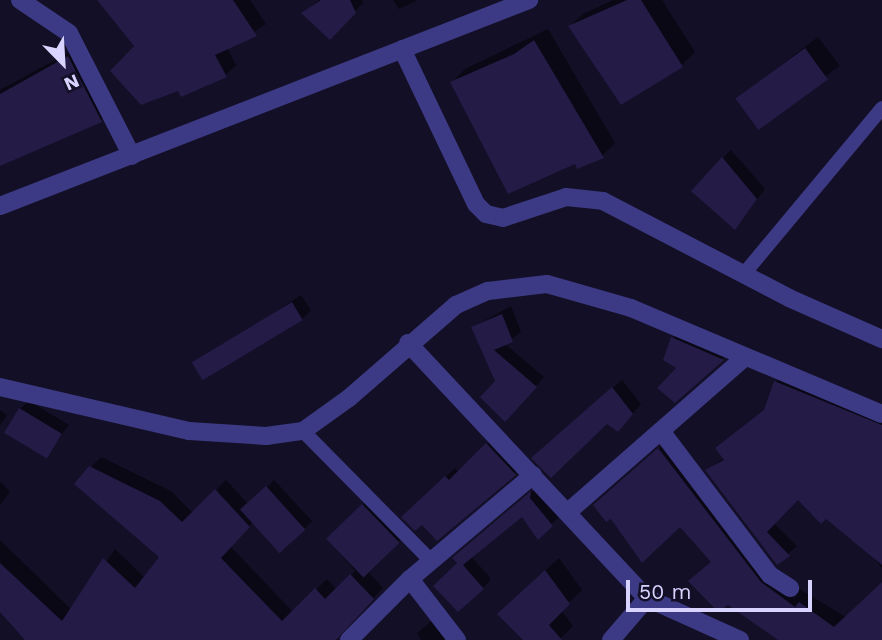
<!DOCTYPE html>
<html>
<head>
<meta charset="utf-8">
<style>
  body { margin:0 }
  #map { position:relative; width:882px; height:640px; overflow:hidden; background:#130f26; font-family:"Work Sans",sans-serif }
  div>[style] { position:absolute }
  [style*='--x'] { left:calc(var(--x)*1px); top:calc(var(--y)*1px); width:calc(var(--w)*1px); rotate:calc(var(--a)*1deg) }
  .shadow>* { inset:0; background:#0007; transform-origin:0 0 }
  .building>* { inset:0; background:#241b47; transform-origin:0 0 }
  .service>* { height:14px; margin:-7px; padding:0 7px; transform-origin:7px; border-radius:7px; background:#3d3a85 }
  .minor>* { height:18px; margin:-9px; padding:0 9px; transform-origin:9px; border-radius:9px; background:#3d3a85 }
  span { translate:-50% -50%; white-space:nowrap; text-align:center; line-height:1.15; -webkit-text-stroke:5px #130f26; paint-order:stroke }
  .north { position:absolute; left:28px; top:28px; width:70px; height:70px; -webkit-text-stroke:5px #130f26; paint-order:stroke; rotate:156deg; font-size:19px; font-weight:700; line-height:28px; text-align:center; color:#d9d4ff }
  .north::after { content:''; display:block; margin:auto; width:24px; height:32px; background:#d9d4ff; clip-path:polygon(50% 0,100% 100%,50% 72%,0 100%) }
  .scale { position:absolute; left:626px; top:580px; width:186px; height:32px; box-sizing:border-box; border:4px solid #d9d4ff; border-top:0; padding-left:9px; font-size:21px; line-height:24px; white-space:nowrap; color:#d9d4ff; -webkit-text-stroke:5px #130f26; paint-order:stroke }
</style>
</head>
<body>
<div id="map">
  <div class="shadow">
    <i style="clip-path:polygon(113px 0,250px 0,266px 24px,227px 48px,236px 65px,226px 75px,182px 95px,136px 46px)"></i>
    <i style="clip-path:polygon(319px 0,362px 0,363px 3px,330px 37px,304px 13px)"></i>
    <i style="clip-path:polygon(393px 0,418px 0,399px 9px)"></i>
    <i style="clip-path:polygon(613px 0,662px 0,695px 52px,682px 65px,570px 26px,583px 14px)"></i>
    <i style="clip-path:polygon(548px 29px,615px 143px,602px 156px,452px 82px,465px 69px)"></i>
    <i style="left:818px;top:37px;width:36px;height:100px;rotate:53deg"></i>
    <i style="clip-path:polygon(79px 47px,111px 109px,101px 120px,0 164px,0 90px)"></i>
    <i style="clip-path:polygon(731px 150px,765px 189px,735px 228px,723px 158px)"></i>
    <i style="clip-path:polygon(301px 295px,311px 310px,302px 319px,195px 365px)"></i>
    <i style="clip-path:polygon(511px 306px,521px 332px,505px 344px,544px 377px,514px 411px,473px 327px)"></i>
    <i style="clip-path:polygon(680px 332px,729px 353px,675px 401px,679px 368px,673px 338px)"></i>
    <i style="clip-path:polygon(784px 374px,882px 415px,882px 568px,868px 551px,798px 498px,774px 523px,797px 546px,777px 563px,707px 470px,725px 458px,767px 408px,776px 382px)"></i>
    <i style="clip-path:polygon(622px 380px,641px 404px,626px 421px,607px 422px,543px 449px)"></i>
    <i style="clip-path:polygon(29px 401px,69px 425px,45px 457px,20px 409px)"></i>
    <i style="clip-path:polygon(0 410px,7px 415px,0 425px)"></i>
    <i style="clip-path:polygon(496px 435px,523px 465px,515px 473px,437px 539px,422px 523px,404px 517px,455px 468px,459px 473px)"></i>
    <i style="clip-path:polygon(670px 439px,774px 574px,846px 617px,882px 584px,882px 640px,780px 640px,680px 524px,606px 495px)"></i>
    <i style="clip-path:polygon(101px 457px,171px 491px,193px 513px,226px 480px,249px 505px,274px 480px,312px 521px,284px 550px,254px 521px,231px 547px,293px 612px,327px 579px,337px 590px,355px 571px,328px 539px,371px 497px,407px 533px,369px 573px,383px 588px,336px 638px,338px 640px,28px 640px,0 610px,0 540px,72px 610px,115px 549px,145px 578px,161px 557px,90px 468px)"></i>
    <i style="clip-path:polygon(0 481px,10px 492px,0 505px)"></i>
    <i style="clip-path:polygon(541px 484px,560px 516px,538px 537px,522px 515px,471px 556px,491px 579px,483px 588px,459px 563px,464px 549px)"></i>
    <i style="clip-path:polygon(559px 558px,582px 590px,561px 610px,573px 626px,559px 640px,525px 640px,512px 601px)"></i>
    <i style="clip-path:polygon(439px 615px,460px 640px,421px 640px,417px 633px)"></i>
  </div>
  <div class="building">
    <i style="clip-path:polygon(97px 0,233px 0,257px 36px,215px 55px,227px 77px,181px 97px,178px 91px,141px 105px,110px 71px,134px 46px)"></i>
    <i style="clip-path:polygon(321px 0,350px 0,356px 13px,330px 40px,301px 13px)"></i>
    <i style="clip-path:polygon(627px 0,641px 0,683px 67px,621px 105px,568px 26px)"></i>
    <i style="clip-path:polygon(534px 40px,604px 158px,577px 169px,575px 164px,508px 194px,450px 82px,514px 54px)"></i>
    <i style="left:805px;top:48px;width:39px;height:86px;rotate:54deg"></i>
    <i style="clip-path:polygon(68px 56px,102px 122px,0 166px,0 94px)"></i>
    <i style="clip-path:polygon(722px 157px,757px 199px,735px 230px,691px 191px)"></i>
    <i style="left:292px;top:302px;width:21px;height:117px;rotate:59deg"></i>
    <i style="clip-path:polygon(502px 314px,513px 342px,494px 350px,537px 387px,505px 422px,480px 397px,495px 381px,471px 327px)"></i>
    <i style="clip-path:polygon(671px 337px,724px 360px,675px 403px,657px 388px,676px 368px,663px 360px)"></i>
    <i style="clip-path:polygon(774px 381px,882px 425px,882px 565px,826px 519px,821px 524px,798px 500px,767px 532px,790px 556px,777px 565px,705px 470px,724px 460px,715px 448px,764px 410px)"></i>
    <i style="clip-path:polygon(612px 387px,633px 414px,618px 432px,607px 424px,551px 478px,531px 458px)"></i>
    <i style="left:19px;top:408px;width:50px;height:29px;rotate:31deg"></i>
    <i style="clip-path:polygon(486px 443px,516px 475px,437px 541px,422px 525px,415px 531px,401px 517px,445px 476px,449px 480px)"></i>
    <i style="clip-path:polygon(658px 448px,761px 582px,795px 607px,799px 602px,834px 627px,882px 582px,882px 640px,778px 640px,728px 605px,718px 612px,688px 581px,711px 562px,680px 527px,642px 563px,611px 519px,606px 522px,593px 505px)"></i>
    <i style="clip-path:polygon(89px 466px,160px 501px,182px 522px,215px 489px,250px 527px,221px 558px,282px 621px,315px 588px,325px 599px,350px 574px,374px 599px,336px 640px,25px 640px,0 612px,0 563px,62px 621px,103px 558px,135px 588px,159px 557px,74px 484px)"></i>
    <i style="left:266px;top:486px;width:59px;height:35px;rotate:48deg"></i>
    <i style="clip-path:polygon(531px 491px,530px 498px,553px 526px,538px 540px,522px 517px,463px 565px,484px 589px,458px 612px,433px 586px,457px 563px,452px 558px)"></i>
    <i style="left:362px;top:504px;width:54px;height:50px;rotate:46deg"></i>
    <i style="clip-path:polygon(545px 570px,570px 604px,549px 625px,562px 640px,523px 640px,497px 614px)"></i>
  </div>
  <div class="service">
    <i style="--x:743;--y:275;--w:217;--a:-50.2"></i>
    <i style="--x:303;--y:431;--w:184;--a:45.4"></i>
  </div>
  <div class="minor">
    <i style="--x:20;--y:0;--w:59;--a:34"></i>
    <i style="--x:69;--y:33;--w:138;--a:62.9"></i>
    <i style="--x:402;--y:49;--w:172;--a:64.5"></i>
    <i style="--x:476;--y:204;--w:14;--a:45"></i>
    <i style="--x:486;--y:214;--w:17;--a:13"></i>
    <i style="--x:503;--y:218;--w:66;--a:-18.4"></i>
    <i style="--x:566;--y:197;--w:37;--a:6"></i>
    <i style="--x:603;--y:201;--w:210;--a:27.5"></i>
    <i style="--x:789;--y:298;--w:102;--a:23.8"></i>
    <i style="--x:0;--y:206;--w:568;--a:-21.28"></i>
    <i style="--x:408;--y:343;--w:349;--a:46.9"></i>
    <i style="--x:647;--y:598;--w:102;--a:24.3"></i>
    <i style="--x:0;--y:387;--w:194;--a:13.1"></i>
    <i style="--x:189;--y:431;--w:77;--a:3.7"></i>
    <i style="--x:266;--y:436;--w:37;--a:-8"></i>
    <i style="--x:303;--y:431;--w:57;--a:-35.7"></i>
    <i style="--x:349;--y:398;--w:142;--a:-41"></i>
    <i style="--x:456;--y:305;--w:35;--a:-24"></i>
    <i style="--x:488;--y:291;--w:59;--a:-6.8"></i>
    <i style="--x:547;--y:284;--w:87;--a:15.9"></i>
    <i style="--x:631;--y:308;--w:272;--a:22.9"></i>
    <i style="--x:661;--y:431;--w:181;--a:52.9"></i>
    <i style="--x:770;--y:575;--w:24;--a:33"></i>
    <i style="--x:568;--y:512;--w:235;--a:-41.2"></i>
    <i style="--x:349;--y:640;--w:86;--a:-45"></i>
    <i style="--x:457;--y:640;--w:77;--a:-127.6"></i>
    <i style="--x:410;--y:579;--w:161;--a:-40.2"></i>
    <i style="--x:611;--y:640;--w:55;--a:-49.4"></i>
  </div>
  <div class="north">N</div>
  <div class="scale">50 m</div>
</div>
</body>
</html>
